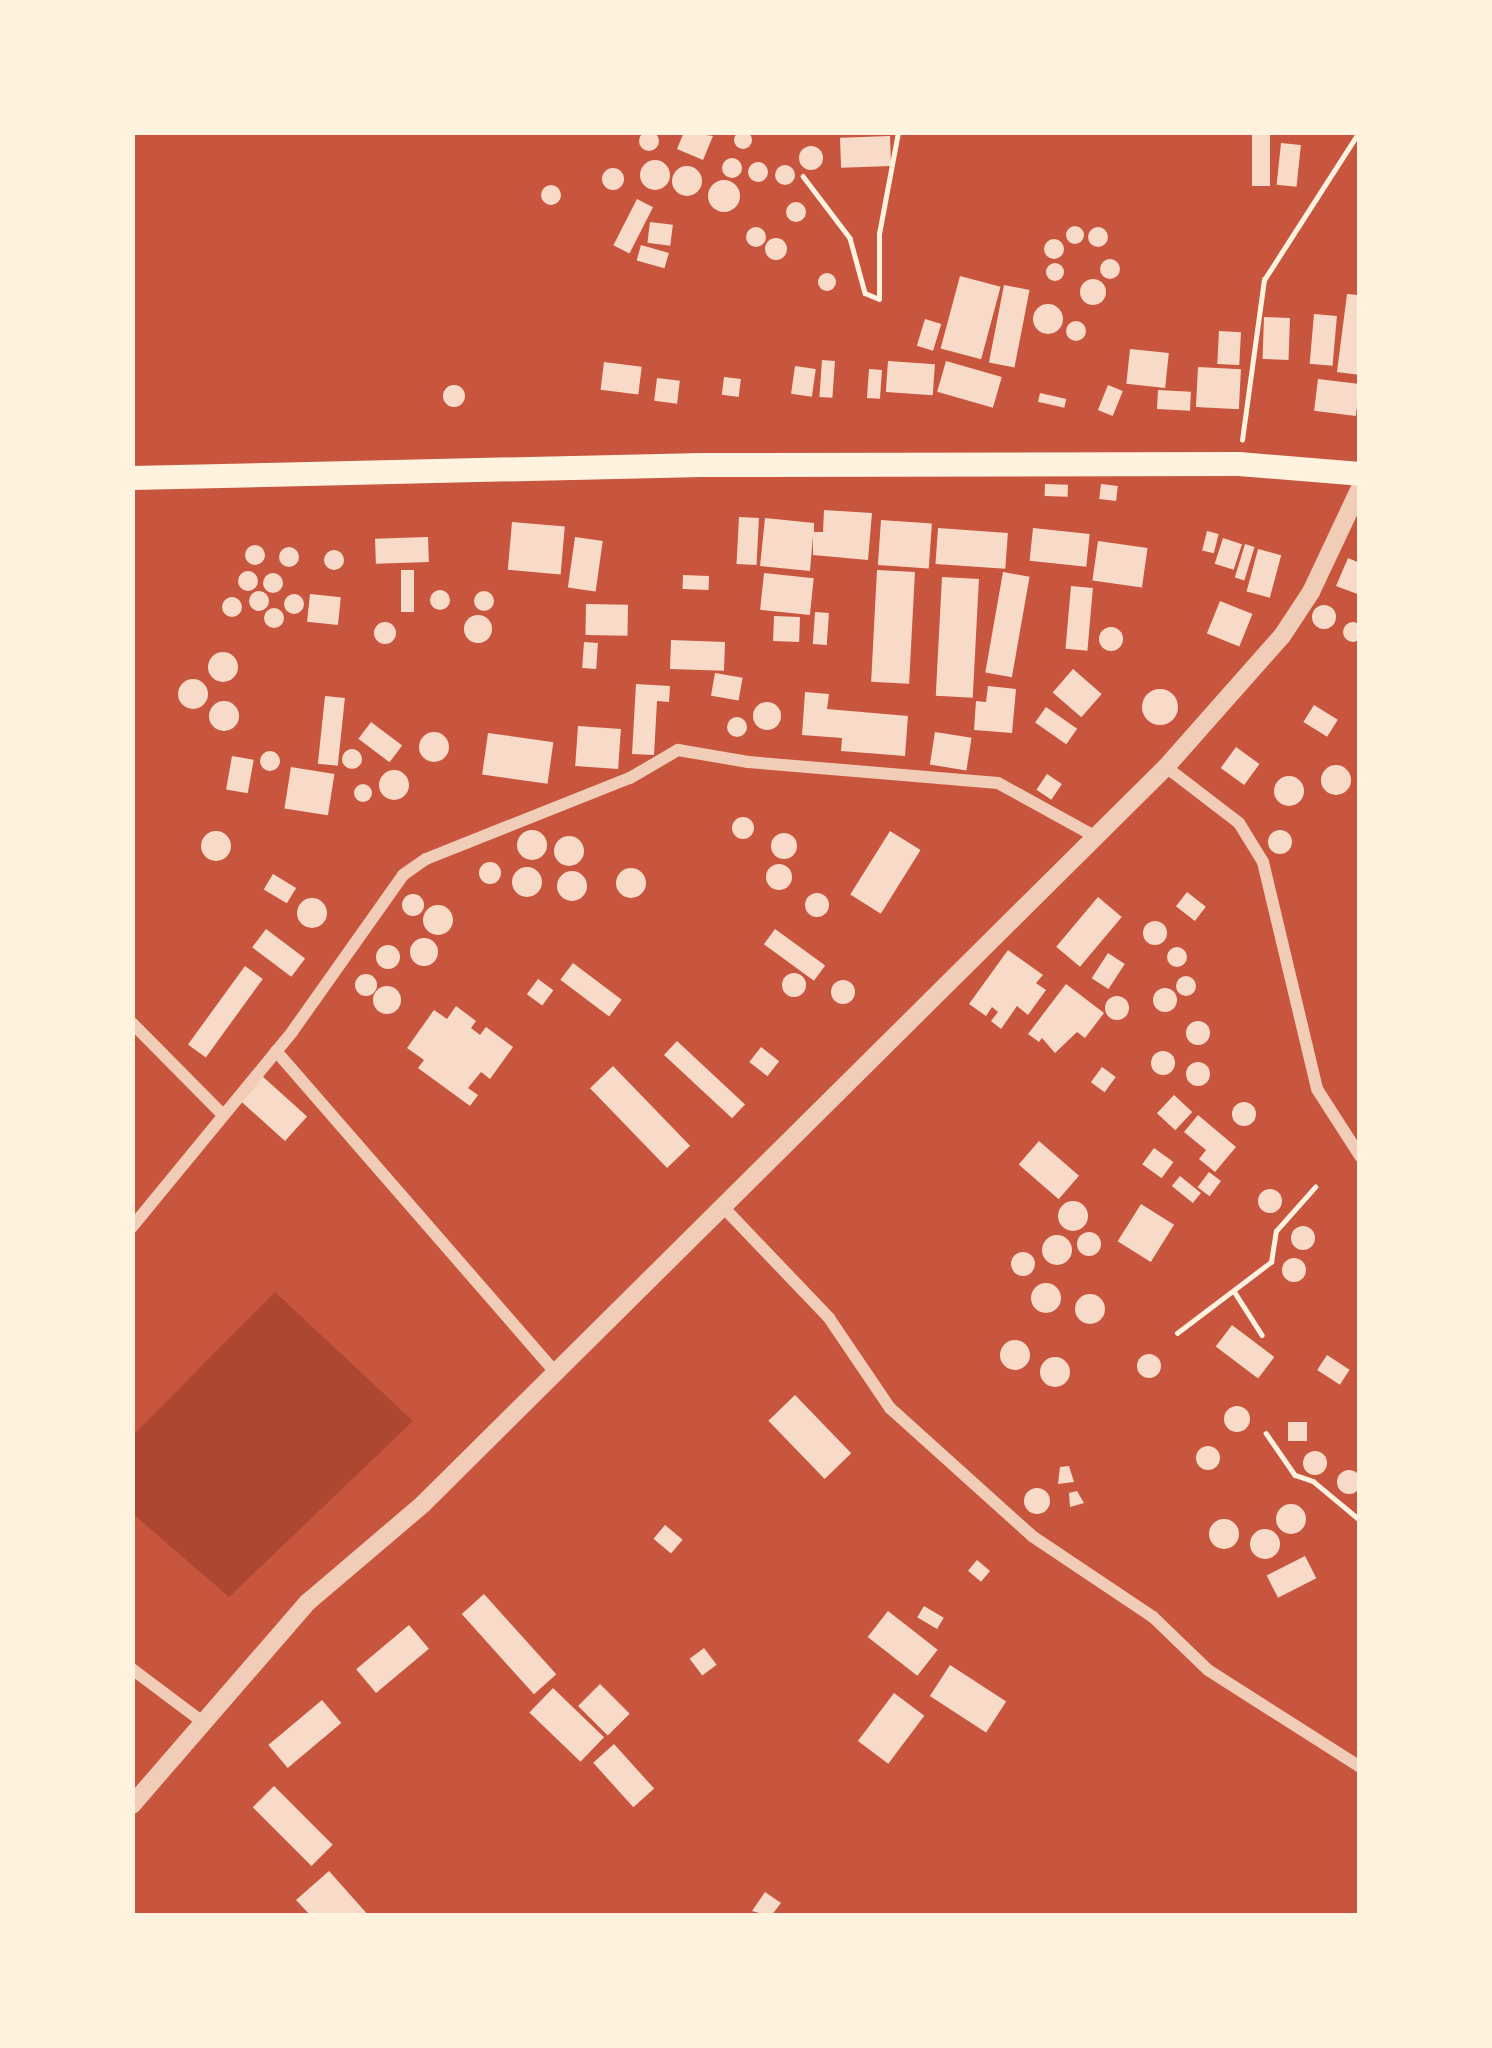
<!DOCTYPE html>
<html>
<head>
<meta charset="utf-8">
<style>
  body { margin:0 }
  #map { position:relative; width:1492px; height:2048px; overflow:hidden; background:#c8553d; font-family:Poppins,sans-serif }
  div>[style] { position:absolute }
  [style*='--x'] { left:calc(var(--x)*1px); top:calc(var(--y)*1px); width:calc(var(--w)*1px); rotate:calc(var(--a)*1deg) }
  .green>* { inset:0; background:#ae4732 }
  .building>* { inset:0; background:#f7dbc8; transform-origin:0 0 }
  .round { border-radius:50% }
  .path>* { height:4.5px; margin:-2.25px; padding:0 2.25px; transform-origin:2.25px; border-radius:2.25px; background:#fff3e0 }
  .minor>* { height:12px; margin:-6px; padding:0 6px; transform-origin:6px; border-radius:6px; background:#f1ccb7 }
  .tertiary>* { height:18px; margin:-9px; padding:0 9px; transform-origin:9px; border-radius:9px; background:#f1ccb7 }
  .primary>* { height:24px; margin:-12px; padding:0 12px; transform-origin:12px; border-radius:12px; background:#fff3e0 }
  span { translate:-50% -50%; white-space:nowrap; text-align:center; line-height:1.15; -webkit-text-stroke:9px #fff3e0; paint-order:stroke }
  .frame { position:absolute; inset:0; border:135px solid #fff3e0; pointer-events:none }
</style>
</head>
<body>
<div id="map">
  <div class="green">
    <i style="clip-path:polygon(275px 1292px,413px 1421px,229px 1597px,132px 1513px,132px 1436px)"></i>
  </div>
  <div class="building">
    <i class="round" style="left:734px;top:131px;width:18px;height:18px"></i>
    <i class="round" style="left:639px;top:131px;width:20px;height:20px"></i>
    <i style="clip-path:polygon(684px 132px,713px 136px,703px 160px,677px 149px)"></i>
    <i style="left:1252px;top:132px;width:18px;height:54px"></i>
    <i style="left:890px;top:136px;width:30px;height:50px;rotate:88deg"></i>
    <i style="left:1281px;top:143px;width:20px;height:42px;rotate:6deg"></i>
    <i class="round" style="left:799px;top:146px;width:24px;height:24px"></i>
    <i class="round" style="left:722px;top:158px;width:20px;height:20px"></i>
    <i class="round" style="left:640px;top:160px;width:30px;height:30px"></i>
    <i class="round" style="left:748px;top:162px;width:20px;height:20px"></i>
    <i class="round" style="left:775px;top:165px;width:20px;height:20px"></i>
    <i class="round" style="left:672px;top:166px;width:30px;height:30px"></i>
    <i class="round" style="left:602px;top:168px;width:22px;height:22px"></i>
    <i class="round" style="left:708px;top:180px;width:32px;height:32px"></i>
    <i class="round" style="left:541px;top:185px;width:20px;height:20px"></i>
    <i style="left:637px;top:199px;width:18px;height:52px;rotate:27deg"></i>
    <i class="round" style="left:786px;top:202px;width:20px;height:20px"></i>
    <i style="left:650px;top:222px;width:23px;height:21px;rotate:7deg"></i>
    <i class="round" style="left:1066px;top:226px;width:18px;height:18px"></i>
    <i class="round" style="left:746px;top:227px;width:20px;height:20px"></i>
    <i class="round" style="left:1088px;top:227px;width:20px;height:20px"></i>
    <i class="round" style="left:765px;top:238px;width:22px;height:22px"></i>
    <i class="round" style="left:1044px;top:239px;width:20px;height:20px"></i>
    <i style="left:641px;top:245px;width:29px;height:16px;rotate:16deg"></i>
    <i class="round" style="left:1100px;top:259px;width:20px;height:20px"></i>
    <i class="round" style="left:1046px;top:263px;width:18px;height:18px"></i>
    <i style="clip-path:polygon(1360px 271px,1360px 375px,1337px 372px,1347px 294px,1358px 295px)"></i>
    <i class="round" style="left:818px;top:273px;width:18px;height:18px"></i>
    <i style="left:960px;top:276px;width:42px;height:75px;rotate:15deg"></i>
    <i class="round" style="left:1080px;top:279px;width:26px;height:26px"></i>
    <i style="left:1004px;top:285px;width:26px;height:79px;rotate:11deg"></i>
    <i class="round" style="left:1033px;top:304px;width:30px;height:30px"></i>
    <i style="left:1314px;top:314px;width:23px;height:50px;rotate:5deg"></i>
    <i style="left:1264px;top:317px;width:26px;height:42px;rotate:2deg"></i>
    <i style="left:925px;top:319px;width:17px;height:28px;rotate:17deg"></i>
    <i class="round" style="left:1066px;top:321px;width:20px;height:20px"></i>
    <i style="left:1219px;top:331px;width:22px;height:33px;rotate:3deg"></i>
    <i style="left:1130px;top:349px;width:39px;height:35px;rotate:6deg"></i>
    <i style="left:822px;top:360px;width:13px;height:37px;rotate:4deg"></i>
    <i style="left:888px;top:361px;width:47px;height:31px;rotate:4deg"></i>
    <i style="left:946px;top:361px;width:58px;height:32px;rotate:16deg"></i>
    <i style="left:604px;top:362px;width:38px;height:28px;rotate:7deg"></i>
    <i style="left:795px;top:366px;width:21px;height:28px;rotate:8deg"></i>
    <i style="left:1198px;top:367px;width:43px;height:40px;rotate:3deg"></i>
    <i style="left:869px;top:369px;width:13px;height:29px;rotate:4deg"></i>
    <i style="left:724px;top:377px;width:17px;height:18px;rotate:7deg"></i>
    <i style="left:657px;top:378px;width:23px;height:23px;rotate:7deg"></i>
    <i style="left:1318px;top:379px;width:42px;height:32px;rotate:7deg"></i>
    <i style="left:1108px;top:385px;width:16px;height:27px;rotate:22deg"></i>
    <i class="round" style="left:443px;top:385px;width:22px;height:22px"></i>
    <i style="left:1158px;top:390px;width:33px;height:19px;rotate:3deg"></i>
    <i style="left:1040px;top:393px;width:27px;height:9px;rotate:13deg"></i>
    <i style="left:1045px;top:484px;width:23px;height:12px;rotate:2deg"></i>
    <i style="left:1101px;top:484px;width:17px;height:15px;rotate:7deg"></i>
    <i style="clip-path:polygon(824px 510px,872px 513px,868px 560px,813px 555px,813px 536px,810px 571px,760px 566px,765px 518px,814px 523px,814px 532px,823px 532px)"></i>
    <i style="left:739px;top:517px;width:20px;height:47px;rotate:3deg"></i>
    <i style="left:881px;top:520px;width:51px;height:45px;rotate:4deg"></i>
    <i style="left:512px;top:522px;width:53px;height:48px;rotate:5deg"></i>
    <i style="left:938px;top:528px;width:70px;height:36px;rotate:4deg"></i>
    <i style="left:1033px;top:528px;width:57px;height:33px;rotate:6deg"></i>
    <i style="left:1207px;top:531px;width:12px;height:20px;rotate:14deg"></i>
    <i style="left:428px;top:537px;width:25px;height:53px;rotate:88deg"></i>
    <i style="left:575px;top:537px;width:28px;height:51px;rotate:8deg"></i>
    <i style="left:1223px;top:538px;width:20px;height:27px;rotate:18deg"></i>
    <i style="left:1098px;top:541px;width:50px;height:40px;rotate:8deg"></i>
    <i style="left:1245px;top:544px;width:10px;height:35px;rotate:17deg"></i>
    <i class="round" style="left:245px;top:545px;width:20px;height:20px"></i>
    <i class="round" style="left:279px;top:547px;width:20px;height:20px"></i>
    <i style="left:1258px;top:549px;width:24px;height:44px;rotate:15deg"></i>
    <i class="round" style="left:324px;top:550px;width:20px;height:20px"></i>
    <i style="clip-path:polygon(1348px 558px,1360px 563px,1360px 595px,1336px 586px)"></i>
    <i style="left:401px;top:570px;width:13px;height:42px"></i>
    <i style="left:877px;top:570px;width:38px;height:112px;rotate:3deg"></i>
    <i class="round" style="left:238px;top:571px;width:20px;height:20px"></i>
    <i style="left:1003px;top:572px;width:27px;height:102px;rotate:10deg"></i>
    <i style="left:764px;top:573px;width:50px;height:37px;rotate:6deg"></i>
    <i class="round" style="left:263px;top:573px;width:20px;height:20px"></i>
    <i style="left:683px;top:575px;width:26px;height:14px;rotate:2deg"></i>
    <i style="left:942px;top:577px;width:37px;height:119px;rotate:3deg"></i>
    <i style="left:1071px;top:586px;width:22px;height:63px;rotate:5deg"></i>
    <i class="round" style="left:430px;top:590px;width:20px;height:20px"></i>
    <i class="round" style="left:474px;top:591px;width:20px;height:20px"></i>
    <i class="round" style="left:249px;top:591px;width:20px;height:20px"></i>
    <i style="left:310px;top:594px;width:31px;height:28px;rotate:6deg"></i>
    <i class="round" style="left:284px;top:594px;width:20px;height:20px"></i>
    <i class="round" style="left:222px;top:597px;width:20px;height:20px"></i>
    <i style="left:1220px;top:601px;width:35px;height:35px;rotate:22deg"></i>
    <i style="left:586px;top:604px;width:42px;height:31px;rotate:1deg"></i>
    <i class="round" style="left:1312px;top:605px;width:24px;height:24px"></i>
    <i class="round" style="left:264px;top:608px;width:20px;height:20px"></i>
    <i style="left:815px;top:612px;width:14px;height:32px;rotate:4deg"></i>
    <i class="round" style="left:464px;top:615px;width:28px;height:28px"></i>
    <i style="left:774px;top:616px;width:26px;height:25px;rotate:2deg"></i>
    <i class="round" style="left:374px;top:622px;width:22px;height:22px"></i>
    <i class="round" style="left:1343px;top:622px;width:20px;height:20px"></i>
    <i class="round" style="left:1099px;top:627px;width:24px;height:24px"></i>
    <i style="left:671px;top:640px;width:54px;height:29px;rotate:2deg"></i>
    <i style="left:584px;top:642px;width:14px;height:26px;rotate:4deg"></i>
    <i class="round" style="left:208px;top:652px;width:30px;height:30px"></i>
    <i style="left:1073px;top:669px;width:38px;height:31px;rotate:41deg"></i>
    <i style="left:715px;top:673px;width:28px;height:23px;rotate:10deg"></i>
    <i class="round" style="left:178px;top:679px;width:30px;height:30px"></i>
    <i style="clip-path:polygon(636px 684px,670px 686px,669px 702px,657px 701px,654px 755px,632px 754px)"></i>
    <i style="clip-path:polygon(988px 686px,1016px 689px,1012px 733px,974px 730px,976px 701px,986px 702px)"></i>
    <i class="round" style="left:1142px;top:689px;width:36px;height:36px"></i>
    <i style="clip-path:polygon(805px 692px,829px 694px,827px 709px,908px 716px,905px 756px,841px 751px,842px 738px,802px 735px)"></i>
    <i style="left:325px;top:696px;width:20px;height:68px;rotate:6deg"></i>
    <i class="round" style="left:209px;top:701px;width:30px;height:30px"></i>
    <i class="round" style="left:753px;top:702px;width:28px;height:28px"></i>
    <i style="left:1314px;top:705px;width:28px;height:20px;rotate:32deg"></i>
    <i style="left:1046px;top:707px;width:38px;height:19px;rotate:35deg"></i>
    <i class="round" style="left:727px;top:717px;width:20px;height:20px"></i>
    <i style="left:371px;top:722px;width:39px;height:21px;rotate:37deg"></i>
    <i style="left:578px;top:726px;width:43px;height:40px;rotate:4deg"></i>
    <i class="round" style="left:419px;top:732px;width:30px;height:30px"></i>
    <i style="left:935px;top:732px;width:37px;height:33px;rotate:9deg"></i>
    <i style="left:488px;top:733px;width:66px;height:42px;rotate:8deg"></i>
    <i style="left:1236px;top:747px;width:29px;height:26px;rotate:36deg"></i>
    <i class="round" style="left:342px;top:749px;width:20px;height:20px"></i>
    <i class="round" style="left:260px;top:751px;width:20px;height:20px"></i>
    <i style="left:232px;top:756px;width:22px;height:34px;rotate:10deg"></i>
    <i class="round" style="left:1321px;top:765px;width:30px;height:30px"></i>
    <i style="left:291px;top:767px;width:44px;height:42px;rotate:9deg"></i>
    <i class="round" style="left:379px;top:770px;width:30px;height:30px"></i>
    <i style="left:1047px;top:774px;width:18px;height:19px;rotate:34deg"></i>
    <i class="round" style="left:1274px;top:776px;width:30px;height:30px"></i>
    <i class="round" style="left:354px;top:784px;width:18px;height:18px"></i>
    <i class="round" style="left:732px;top:817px;width:22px;height:22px"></i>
    <i class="round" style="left:517px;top:830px;width:30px;height:30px"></i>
    <i class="round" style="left:1268px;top:830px;width:24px;height:24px"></i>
    <i class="round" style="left:201px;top:831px;width:30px;height:30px"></i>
    <i style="left:890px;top:831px;width:36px;height:75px;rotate:32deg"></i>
    <i class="round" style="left:771px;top:833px;width:26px;height:26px"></i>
    <i class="round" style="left:554px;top:836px;width:30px;height:30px"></i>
    <i class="round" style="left:479px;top:862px;width:22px;height:22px"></i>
    <i class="round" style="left:766px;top:864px;width:26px;height:26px"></i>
    <i class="round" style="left:512px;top:867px;width:30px;height:30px"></i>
    <i class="round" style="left:616px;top:868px;width:30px;height:30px"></i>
    <i class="round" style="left:557px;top:871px;width:30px;height:30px"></i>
    <i style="left:273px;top:874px;width:27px;height:18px;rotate:31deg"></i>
    <i style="left:1187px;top:892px;width:24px;height:18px;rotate:38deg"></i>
    <i class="round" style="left:805px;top:893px;width:24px;height:24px"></i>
    <i class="round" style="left:402px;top:894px;width:22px;height:22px"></i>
    <i style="left:1098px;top:897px;width:31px;height:65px;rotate:40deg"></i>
    <i class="round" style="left:297px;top:898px;width:30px;height:30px"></i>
    <i class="round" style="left:423px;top:905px;width:30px;height:30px"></i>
    <i class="round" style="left:1143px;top:921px;width:24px;height:24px"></i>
    <i style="left:266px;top:929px;width:49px;height:23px;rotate:37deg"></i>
    <i style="left:775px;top:929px;width:62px;height:19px;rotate:36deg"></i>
    <i class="round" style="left:410px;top:938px;width:28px;height:28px"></i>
    <i class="round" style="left:376px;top:945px;width:24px;height:24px"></i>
    <i class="round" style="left:1167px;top:947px;width:20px;height:20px"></i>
    <i style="clip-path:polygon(1008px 950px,1043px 975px,1036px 983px,1046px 990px,1028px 1015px,1017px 1006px,1001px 1029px,991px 1021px,998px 1012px,992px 1007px,986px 1016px,969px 1004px)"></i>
    <i style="left:1108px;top:953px;width:20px;height:30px;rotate:33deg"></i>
    <i style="left:573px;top:963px;width:61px;height:21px;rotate:37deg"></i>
    <i style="left:245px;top:966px;width:22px;height:97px;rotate:36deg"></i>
    <i class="round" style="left:782px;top:973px;width:24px;height:24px"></i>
    <i class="round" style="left:355px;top:974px;width:22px;height:22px"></i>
    <i class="round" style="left:1176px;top:976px;width:20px;height:20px"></i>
    <i style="left:538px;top:979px;width:19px;height:19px;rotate:36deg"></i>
    <i class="round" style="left:831px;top:980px;width:24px;height:24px"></i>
    <i style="clip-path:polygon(1066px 984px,1104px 1013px,1085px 1038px,1077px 1032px,1055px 1053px,1042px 1038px,1039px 1042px,1028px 1034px)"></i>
    <i class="round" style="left:373px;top:986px;width:28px;height:28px"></i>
    <i class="round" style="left:1153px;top:988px;width:24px;height:24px"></i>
    <i class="round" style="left:1105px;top:996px;width:24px;height:24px"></i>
    <i style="clip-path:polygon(456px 1006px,476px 1021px,471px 1028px,480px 1035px,486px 1027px,513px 1047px,490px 1079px,481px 1072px,468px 1088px,478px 1095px,470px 1106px,418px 1068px,424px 1060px,407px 1048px,434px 1010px,447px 1019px)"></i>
    <i class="round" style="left:1186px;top:1021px;width:24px;height:24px"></i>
    <i style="left:677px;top:1041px;width:93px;height:19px;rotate:43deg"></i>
    <i style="left:761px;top:1047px;width:23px;height:19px;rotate:38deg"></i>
    <i class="round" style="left:1151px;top:1051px;width:24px;height:24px"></i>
    <i class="round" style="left:1186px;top:1062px;width:24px;height:24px"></i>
    <i style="left:613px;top:1066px;width:111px;height:32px;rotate:46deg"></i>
    <i style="left:1102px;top:1067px;width:17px;height:19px;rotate:36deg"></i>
    <i style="left:261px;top:1075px;width:62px;height:33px;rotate:42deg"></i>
    <i style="left:1174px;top:1095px;width:25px;height:25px;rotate:43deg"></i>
    <i class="round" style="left:1232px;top:1102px;width:24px;height:24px"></i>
    <i style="clip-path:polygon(1198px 1115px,1236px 1147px,1215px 1172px,1199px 1159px,1206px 1150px,1184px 1132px)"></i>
    <i style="left:1039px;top:1141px;width:53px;height:31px;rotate:41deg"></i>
    <i style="left:1154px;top:1148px;width:24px;height:20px;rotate:36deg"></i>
    <i style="left:1209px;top:1172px;width:15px;height:19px;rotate:37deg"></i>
    <i style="left:1180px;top:1176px;width:27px;height:13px;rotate:39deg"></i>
    <i class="round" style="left:1258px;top:1189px;width:24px;height:24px"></i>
    <i class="round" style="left:1058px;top:1201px;width:30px;height:30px"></i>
    <i style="left:1141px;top:1204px;width:39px;height:44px;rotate:32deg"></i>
    <i class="round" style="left:1291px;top:1226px;width:24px;height:24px"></i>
    <i class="round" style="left:1077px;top:1232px;width:24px;height:24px"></i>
    <i class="round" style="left:1042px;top:1235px;width:30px;height:30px"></i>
    <i class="round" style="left:1011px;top:1252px;width:24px;height:24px"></i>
    <i class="round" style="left:1282px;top:1258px;width:24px;height:24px"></i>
    <i class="round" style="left:1031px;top:1283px;width:30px;height:30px"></i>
    <i class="round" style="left:1075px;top:1294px;width:30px;height:30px"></i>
    <i style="left:1232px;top:1325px;width:53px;height:27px;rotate:37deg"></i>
    <i class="round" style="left:1000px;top:1340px;width:30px;height:30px"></i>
    <i class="round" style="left:1137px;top:1354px;width:24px;height:24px"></i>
    <i style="left:1327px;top:1355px;width:27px;height:18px;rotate:33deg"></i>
    <i class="round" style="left:1040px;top:1357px;width:30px;height:30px"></i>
    <i style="left:795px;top:1395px;width:81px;height:37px;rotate:46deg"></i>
    <i class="round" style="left:1224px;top:1406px;width:26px;height:26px"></i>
    <i style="left:1288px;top:1422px;width:19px;height:19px"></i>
    <i class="round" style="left:1196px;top:1446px;width:24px;height:24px"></i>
    <i class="round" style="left:1303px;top:1451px;width:24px;height:24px"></i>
    <i style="clip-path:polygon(1069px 1466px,1074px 1482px,1058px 1484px,1060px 1467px)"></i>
    <i class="round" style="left:1337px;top:1470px;width:24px;height:24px"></i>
    <i class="round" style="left:1024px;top:1488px;width:26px;height:26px"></i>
    <i style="clip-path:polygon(1077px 1491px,1084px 1503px,1070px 1507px,1069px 1493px)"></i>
    <i class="round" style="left:1276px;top:1504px;width:30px;height:30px"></i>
    <i class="round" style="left:1209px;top:1519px;width:30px;height:30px"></i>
    <i style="left:665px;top:1525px;width:23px;height:18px;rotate:40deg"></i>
    <i class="round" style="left:1250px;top:1529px;width:30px;height:30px"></i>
    <i style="left:1305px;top:1556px;width:25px;height:43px;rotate:63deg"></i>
    <i style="left:977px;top:1560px;width:17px;height:14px;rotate:40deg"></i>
    <i style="left:484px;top:1594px;width:108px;height:30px;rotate:48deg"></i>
    <i style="left:924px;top:1606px;width:23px;height:13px;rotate:31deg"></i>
    <i style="left:888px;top:1611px;width:63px;height:33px;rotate:38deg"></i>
    <i style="left:409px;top:1625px;width:31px;height:69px;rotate:50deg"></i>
    <i style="left:704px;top:1648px;width:21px;height:18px;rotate:53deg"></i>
    <i style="left:950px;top:1665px;width:67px;height:37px;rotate:33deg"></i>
    <i style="left:600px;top:1684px;width:42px;height:31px;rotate:45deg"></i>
    <i style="left:553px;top:1688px;width:71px;height:34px;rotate:44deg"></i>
    <i style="left:894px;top:1693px;width:38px;height:60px;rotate:37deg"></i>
    <i style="left:322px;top:1700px;width:30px;height:70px;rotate:50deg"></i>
    <i style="left:614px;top:1744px;width:60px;height:28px;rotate:48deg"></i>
    <i style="left:274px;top:1786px;width:83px;height:30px;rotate:45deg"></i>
    <i style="clip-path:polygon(329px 1871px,369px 1916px,311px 1916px,296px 1900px)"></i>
    <i style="clip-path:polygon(765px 1892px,781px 1903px,771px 1916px,752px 1911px)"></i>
  </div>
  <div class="path">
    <i style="--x:803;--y:176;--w:78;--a:52.8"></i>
    <i style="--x:850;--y:238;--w:57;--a:74.7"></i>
    <i style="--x:865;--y:293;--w:15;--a:23"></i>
    <i style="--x:879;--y:299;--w:65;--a:-90"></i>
    <i style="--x:879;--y:234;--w:104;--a:-79.4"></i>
    <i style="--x:1242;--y:440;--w:162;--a:-82.2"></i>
    <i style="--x:1264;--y:280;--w:176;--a:-57.3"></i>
    <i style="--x:1234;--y:1291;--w:52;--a:57.5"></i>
    <i style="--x:1177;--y:1333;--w:118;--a:-37.1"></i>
    <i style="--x:1271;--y:1262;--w:31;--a:-81"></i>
    <i style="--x:1276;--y:1231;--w:59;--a:-48.4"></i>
    <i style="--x:1266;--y:1433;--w:51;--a:55.4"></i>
    <i style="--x:1295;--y:1475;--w:19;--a:18"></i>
    <i style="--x:1313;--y:1481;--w:61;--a:39.7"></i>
  </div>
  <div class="minor">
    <i style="--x:1166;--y:767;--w:92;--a:37.5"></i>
    <i style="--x:1239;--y:823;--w:46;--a:58.4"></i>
    <i style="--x:1263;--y:862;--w:233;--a:76.6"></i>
    <i style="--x:1317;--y:1089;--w:80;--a:57.3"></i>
    <i style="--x:132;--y:1023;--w:127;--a:45.3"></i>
    <i style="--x:276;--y:1051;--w:424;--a:49"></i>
    <i style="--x:725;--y:1209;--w:151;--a:46.3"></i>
    <i style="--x:829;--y:1318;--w:109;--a:55.9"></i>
    <i style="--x:890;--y:1408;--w:191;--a:42"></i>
    <i style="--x:1032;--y:1536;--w:146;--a:33.8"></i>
    <i style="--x:1153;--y:1617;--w:76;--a:43.9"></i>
    <i style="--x:1208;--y:1670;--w:180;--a:32.5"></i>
    <i style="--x:132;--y:1227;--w:252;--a:-50.6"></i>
    <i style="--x:292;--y:1032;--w:192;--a:-54.7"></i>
    <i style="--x:403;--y:875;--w:28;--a:-35"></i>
    <i style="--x:426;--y:859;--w:219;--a:-21.7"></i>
    <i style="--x:630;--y:778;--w:56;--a:-30.3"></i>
    <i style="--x:678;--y:750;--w:71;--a:9.7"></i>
    <i style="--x:748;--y:762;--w:251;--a:4.8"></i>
    <i style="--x:998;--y:783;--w:114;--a:28.8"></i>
    <i style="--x:132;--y:1669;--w:90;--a:36.9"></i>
  </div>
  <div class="tertiary">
    <i style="--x:132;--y:1805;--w:269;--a:-49.1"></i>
    <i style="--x:308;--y:1602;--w:151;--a:-40.4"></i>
    <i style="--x:423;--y:1504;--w:1047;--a:-44.77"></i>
    <i style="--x:1166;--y:767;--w:175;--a:-48.5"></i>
    <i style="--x:1282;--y:636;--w:53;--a:-56.6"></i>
    <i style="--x:1311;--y:592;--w:115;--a:-64.8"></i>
  </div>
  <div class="primary">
    <i style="--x:132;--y:478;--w:570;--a:-1.31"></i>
    <i style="--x:702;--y:465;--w:537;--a:-0.11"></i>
    <i style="--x:1239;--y:464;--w:121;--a:4.7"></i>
  </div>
  <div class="frame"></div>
</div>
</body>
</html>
